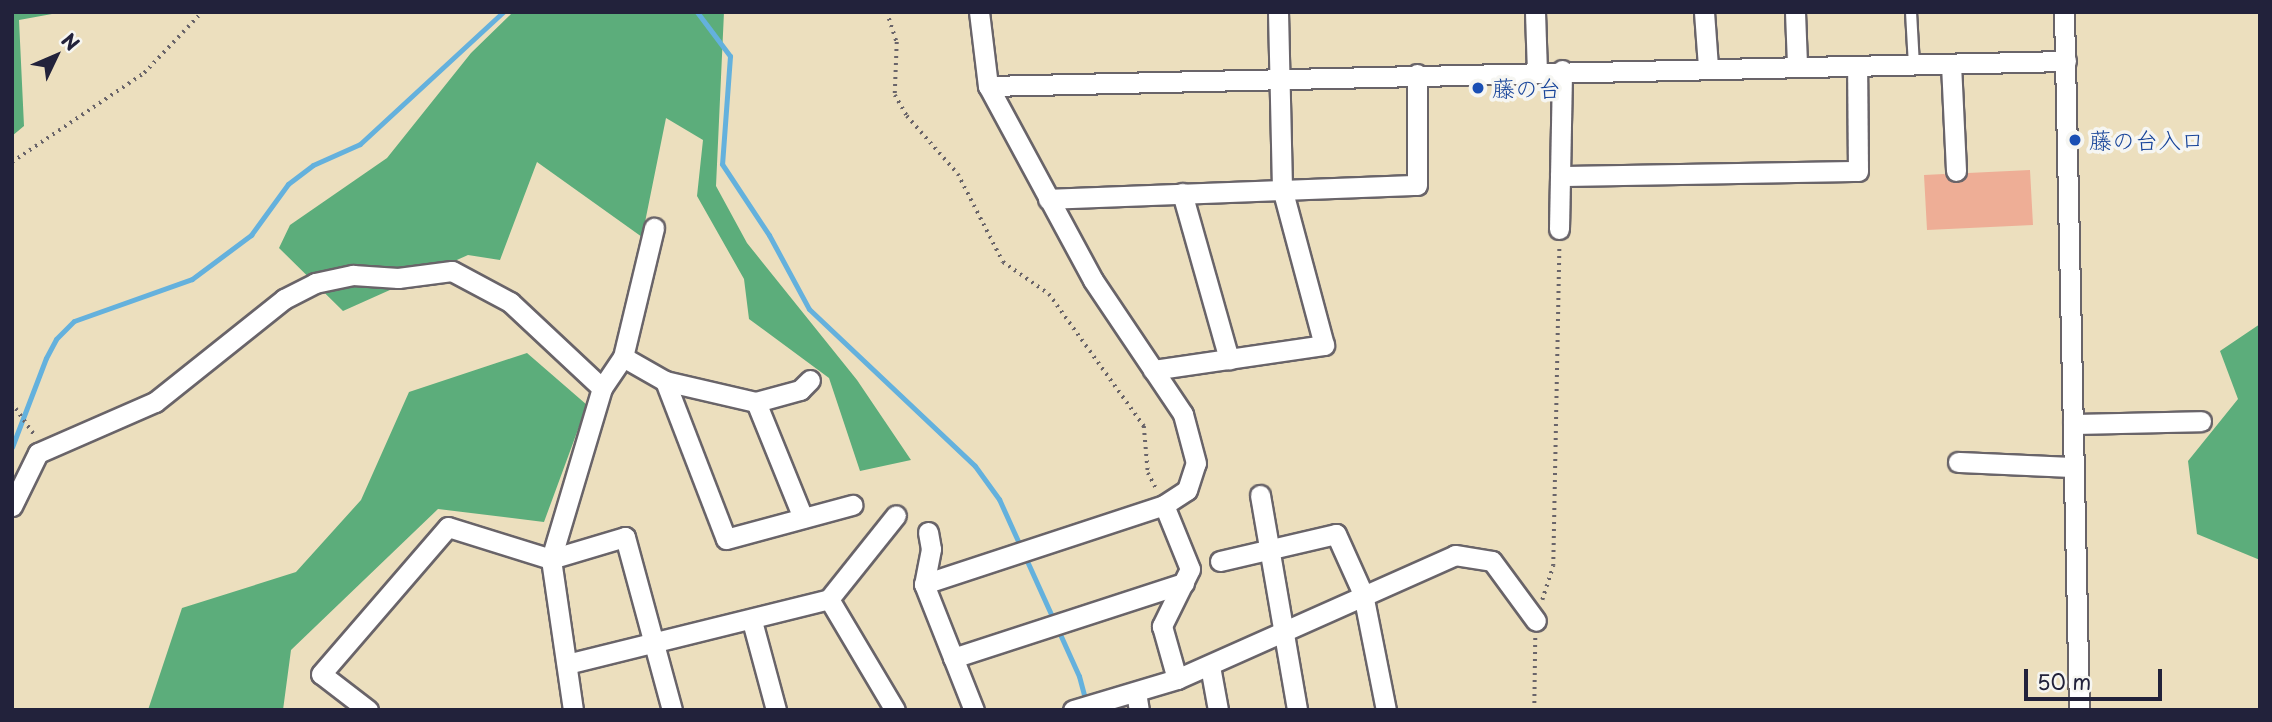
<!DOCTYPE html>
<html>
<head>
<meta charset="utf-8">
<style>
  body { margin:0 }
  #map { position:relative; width:2272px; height:722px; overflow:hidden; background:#ecdfbe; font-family:"Playpen Sans","Klee One",sans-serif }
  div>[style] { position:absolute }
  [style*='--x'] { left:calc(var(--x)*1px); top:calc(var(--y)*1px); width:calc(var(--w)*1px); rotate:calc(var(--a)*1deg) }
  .forest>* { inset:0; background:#5cad7b }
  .stream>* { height:5px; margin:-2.5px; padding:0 2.5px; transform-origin:2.5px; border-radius:2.5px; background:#64b1dd }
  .building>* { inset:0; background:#eeae96 }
  .path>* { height:3.5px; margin-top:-1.75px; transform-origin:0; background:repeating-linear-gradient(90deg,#696469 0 2px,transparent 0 7px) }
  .roads { filter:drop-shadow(2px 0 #696469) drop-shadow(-2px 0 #696469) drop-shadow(0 2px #696469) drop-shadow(0 -2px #696469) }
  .service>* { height:10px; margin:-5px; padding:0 5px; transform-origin:5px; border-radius:5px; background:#fff }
  .minor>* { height:19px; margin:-9.5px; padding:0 9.5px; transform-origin:9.5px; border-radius:9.5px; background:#fff }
  .dots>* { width:19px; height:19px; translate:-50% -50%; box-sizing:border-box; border:4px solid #f6f6f2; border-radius:50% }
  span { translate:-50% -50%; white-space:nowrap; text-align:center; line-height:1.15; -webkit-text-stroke:7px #f6f6f2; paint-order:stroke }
  .transit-label { font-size:23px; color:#164399 }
  .left { translate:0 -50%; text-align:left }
  .frame { position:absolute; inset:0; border:14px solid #22223b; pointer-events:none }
  .north { position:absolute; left:21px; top:21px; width:70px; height:70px; -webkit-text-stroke:5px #f6f6f2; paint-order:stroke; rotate:46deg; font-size:19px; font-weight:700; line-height:28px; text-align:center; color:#22223b }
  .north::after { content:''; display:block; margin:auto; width:24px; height:32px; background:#22223b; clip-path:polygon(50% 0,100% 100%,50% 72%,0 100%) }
  .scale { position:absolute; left:2024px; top:669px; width:138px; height:32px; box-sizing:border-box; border:4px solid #22223b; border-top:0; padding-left:9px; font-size:21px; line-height:24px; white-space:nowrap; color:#22223b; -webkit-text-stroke:5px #f6f6f2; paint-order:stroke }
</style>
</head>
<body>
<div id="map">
  <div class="forest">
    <i style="clip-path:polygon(12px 12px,63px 12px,19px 20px,24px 126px,12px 136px)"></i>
    <i style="clip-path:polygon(513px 12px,724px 12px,716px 186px,747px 243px,857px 380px,911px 460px,860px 471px,829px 378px,749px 319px,744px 279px,697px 196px,703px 140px,666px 118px,642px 237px,537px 162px,500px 260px,468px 255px,343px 311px,279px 248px,290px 225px,387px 158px,471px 53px)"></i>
    <i style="clip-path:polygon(2260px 324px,2260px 560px,2197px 534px,2188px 461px,2238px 399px,2220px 351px)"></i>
    <i style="clip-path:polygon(527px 353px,587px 405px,544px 522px,438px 509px,291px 650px,283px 710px,148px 710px,182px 608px,296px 572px,361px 500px,409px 392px)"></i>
  </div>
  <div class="stream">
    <i style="--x:697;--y:12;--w:55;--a:53.1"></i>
    <i style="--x:730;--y:56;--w:108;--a:94.2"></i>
    <i style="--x:722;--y:164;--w:85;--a:56.5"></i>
    <i style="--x:769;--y:235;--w:84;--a:61.6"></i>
    <i style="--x:809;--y:309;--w:228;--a:43.4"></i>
    <i style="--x:975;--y:466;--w:41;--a:54"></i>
    <i style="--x:999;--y:499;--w:194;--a:65.7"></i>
    <i style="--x:1079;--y:676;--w:28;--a:75"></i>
    <i style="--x:12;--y:447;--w:95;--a:-69.1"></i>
    <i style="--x:46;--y:358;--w:21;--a:-62"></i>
    <i style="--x:56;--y:339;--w:25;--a:-45"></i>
    <i style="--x:74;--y:321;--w:125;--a:-19.6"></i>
    <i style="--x:192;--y:279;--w:74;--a:-36.7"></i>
    <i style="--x:251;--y:235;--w:63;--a:-54"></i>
    <i style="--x:288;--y:184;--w:31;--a:-37"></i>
    <i style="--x:313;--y:165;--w:51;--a:-24.1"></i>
    <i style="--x:360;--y:144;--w:195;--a:-42.7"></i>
  </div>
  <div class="building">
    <i style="clip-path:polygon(2030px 170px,2033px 225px,1927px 230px,1924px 175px,1944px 174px,1957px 183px,1968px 173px)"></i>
  </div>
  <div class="path">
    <i style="--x:887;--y:12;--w:32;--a:72"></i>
    <i style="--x:897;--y:42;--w:53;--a:92.2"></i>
    <i style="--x:895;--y:95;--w:24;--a:60"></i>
    <i style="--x:907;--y:116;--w:77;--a:48.7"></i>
    <i style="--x:958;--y:174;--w:99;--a:62.9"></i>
    <i style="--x:1003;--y:262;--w:56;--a:34.8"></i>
    <i style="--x:1049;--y:294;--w:163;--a:54.3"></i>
    <i style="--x:1144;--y:426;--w:47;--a:85.1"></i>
    <i style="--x:1148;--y:473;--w:17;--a:62"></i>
    <i style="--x:12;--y:162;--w:159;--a:-34"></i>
    <i style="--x:144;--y:73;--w:84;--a:-46.4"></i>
    <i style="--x:12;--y:403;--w:38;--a:55"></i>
    <i style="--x:1542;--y:600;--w:36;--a:-72"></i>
    <i style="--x:1553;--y:566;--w:320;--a:-88.9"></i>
    <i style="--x:1534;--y:710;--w:72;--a:-89.2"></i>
  </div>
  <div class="roads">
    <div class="service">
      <i style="--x:1911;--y:12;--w:53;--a:86.8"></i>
    </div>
    <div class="minor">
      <i style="--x:1535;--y:12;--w:59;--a:88.1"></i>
      <i style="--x:1704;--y:12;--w:55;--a:85.8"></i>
      <i style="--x:1795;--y:12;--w:53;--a:87.8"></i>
      <i style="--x:2064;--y:12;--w:698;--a:88.77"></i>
      <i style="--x:1951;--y:64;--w:107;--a:87.3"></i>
      <i style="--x:988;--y:86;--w:1078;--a:-1.33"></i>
      <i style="--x:1560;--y:176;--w:298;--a:-1"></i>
      <i style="--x:1858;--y:171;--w:105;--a:-90.5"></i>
      <i style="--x:1182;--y:193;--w:173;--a:74.2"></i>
      <i style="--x:1048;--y:199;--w:369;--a:-2.2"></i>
      <i style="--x:1417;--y:185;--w:111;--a:-90"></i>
      <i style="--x:1559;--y:229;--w:159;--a:-88.9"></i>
      <i style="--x:623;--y:357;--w:48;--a:29.7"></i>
      <i style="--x:665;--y:381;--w:93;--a:13"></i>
      <i style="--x:756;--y:402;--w:46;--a:-15.3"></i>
      <i style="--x:800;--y:390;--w:14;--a:-45"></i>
      <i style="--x:1153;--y:370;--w:173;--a:-8.3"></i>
      <i style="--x:1324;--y:345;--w:163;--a:-105"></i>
      <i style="--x:1282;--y:188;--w:176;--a:-91.3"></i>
      <i style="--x:665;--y:381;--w:169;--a:68.9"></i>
      <i style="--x:726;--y:539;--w:131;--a:-15.1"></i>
      <i style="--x:756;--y:402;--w:125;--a:67.9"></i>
      <i style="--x:2073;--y:424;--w:128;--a:-1.3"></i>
      <i style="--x:1958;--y:462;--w:115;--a:2.5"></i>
      <i style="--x:1260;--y:495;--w:218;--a:80.2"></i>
      <i style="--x:1164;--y:505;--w:69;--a:67.9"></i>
      <i style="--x:1190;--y:569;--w:64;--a:116.2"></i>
      <i style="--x:1162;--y:626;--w:55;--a:74.2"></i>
      <i style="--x:12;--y:506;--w:59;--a:-63.9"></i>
      <i style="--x:38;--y:453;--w:128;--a:-23.6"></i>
      <i style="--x:155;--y:402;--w:165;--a:-38.6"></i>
      <i style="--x:284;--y:299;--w:35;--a:-27"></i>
      <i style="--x:315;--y:283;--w:39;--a:-12"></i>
      <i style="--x:353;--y:275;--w:45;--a:3.8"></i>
      <i style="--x:398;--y:278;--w:54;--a:-7.4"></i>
      <i style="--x:452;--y:271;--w:66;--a:28.1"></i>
      <i style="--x:510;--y:302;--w:126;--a:43.1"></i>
      <i style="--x:928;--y:532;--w:17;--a:80"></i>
      <i style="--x:931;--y:549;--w:36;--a:101"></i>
      <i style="--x:924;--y:584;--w:136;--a:68.4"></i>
      <i style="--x:1220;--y:561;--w:119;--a:-13.1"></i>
      <i style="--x:1336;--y:534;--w:66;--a:65.8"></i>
      <i style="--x:1363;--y:594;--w:118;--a:78.8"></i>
      <i style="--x:924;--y:584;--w:253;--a:-18.2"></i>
      <i style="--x:1164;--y:505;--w:27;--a:-33"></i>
      <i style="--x:1187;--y:490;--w:28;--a:-72"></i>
      <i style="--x:1196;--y:463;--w:51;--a:-104.9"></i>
      <i style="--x:1183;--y:414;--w:161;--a:-123.9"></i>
      <i style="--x:1093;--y:280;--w:221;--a:-118.4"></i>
      <i style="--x:988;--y:86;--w:75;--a:-96.9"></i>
      <i style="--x:829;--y:599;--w:129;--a:59.3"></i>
      <i style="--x:752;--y:621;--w:92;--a:74.9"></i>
      <i style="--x:953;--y:658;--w:243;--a:-18"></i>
      <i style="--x:567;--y:664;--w:270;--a:-13.9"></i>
      <i style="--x:829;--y:599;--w:107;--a:-51.4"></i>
      <i style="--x:1210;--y:666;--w:45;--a:79.7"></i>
      <i style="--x:1136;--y:692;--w:18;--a:81"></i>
      <i style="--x:368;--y:710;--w:59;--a:-142.5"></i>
      <i style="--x:321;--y:674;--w:194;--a:-49.2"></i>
      <i style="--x:448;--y:527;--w:108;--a:17.3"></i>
      <i style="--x:551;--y:559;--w:77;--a:-16.6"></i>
      <i style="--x:625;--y:537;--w:179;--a:74.8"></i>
      <i style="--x:573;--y:710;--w:153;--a:-98.3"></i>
      <i style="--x:551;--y:559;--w:178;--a:-73.4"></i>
      <i style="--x:602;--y:388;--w:37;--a:-56"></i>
      <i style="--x:623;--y:357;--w:133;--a:-76.5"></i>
      <i style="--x:1073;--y:710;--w:109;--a:-16.6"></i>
      <i style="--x:1177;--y:679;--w:304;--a:-24"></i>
      <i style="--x:1455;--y:555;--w:37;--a:9"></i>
      <i style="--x:1492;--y:561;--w:74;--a:53.7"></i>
    </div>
  </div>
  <div class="dots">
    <i style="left:1478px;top:88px;background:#1a4fb4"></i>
    <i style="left:2075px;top:140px;background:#1a4fb4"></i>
  </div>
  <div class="transit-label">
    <span class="left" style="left:1492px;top:88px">藤の台</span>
    <span class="left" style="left:2089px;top:140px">藤の台入口</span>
  </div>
  <div class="frame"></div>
  <div class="north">N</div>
  <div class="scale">50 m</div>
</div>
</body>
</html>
